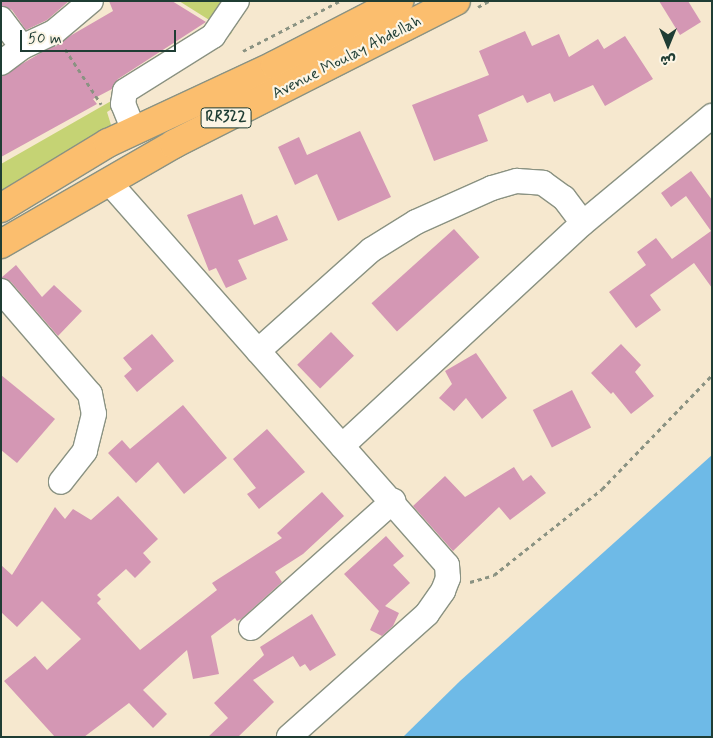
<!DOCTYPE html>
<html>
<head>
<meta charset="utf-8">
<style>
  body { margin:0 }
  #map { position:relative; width:713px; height:738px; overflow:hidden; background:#f6e8cf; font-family:Mynerve,"Playpen Sans Arabic",sans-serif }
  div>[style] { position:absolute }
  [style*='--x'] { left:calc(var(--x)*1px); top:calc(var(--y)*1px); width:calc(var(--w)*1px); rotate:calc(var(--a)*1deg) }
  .green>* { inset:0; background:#c5d374 }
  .water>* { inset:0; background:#6ebae7 }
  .building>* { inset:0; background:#d497b4; transform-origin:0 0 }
  .path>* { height:3px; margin-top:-1.5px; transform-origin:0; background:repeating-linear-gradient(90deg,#8a9282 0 4px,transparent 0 8px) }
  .roads { filter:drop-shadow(1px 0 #8a9282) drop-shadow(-1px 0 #8a9282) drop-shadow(0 1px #8a9282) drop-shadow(0 -1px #8a9282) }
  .minor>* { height:24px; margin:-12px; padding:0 12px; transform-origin:12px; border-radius:12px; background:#fff }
  .primary>* { height:28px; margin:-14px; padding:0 14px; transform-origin:14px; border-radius:14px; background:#fbbe6e }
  span { translate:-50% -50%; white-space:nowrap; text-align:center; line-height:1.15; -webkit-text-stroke:4.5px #fcf5e5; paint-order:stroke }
  .shield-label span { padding:1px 4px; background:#fcf5e5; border:1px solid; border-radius:4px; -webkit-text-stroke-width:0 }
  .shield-label { font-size:15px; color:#1f3d34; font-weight:700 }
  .street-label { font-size:16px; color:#1f3d34 }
  .frame { position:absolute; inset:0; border:2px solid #1f3d34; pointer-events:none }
  .north { position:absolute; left:643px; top:20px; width:50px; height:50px; -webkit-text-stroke:4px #fcf5e5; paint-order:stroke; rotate:180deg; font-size:14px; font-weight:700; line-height:20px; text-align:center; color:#1f3d34 }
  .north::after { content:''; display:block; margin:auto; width:18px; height:22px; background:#1f3d34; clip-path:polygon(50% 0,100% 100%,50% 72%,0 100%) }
  .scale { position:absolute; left:20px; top:30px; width:156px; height:22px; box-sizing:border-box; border:2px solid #1f3d34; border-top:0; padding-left:6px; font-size:15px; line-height:18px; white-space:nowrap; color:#1f3d34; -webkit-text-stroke:4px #fcf5e5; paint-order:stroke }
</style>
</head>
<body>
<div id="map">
  <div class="green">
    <i style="clip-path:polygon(179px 1px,246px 1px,231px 34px,107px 112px,112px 128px,1px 197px,1px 164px,230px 33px)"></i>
  </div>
  <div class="water">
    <i style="clip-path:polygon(712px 455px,712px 737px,403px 737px,460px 681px)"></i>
  </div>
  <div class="building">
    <i style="clip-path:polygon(1px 1px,69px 1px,47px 20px,26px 30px,12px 10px,1px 6px)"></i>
    <i style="clip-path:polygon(109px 1px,172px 1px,206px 22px,118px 79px,112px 89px,93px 99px,97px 104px,1px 157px,1px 76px,113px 11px)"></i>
    <i style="clip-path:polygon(659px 1px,688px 1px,701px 22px,680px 35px)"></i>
    <i style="clip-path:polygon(525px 31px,532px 46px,559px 34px,569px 57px,598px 39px,604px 49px,625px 36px,653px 79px,605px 106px,593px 85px,554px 102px,550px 93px,527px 103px,523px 95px,478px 115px,488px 141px,434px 161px,412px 105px,489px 75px,479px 51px)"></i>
    <i style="clip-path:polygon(360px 131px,391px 197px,338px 221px,317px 174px,295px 185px,278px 147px,299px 137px,307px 155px)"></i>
    <i style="clip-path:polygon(691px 171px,712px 200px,712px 288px,694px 263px,650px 295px,661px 310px,636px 328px,609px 292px,646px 265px,637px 252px,656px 238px,672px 259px,711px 231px,686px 196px,671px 207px,661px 193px)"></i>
    <i style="clip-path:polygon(242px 194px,254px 225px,277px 215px,288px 240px,238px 260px,247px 279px,226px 288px,216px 268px,209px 271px,187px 215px)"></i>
    <i style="left:454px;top:229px;width:38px;height:111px;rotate:48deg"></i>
    <i style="clip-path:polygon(16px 265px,42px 297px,54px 285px,82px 311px,58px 336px,11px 282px,1px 278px)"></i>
    <i style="left:331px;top:332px;width:33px;height:47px;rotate:46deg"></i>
    <i style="clip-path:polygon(152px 334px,174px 361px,137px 392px,124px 376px,132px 369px,123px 358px)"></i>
    <i style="clip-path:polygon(621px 344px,641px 365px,635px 372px,654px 396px,631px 414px,613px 392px,611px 394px,591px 373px)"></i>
    <i style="clip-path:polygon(476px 353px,507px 398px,482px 419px,466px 398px,454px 411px,439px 398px,452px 384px,445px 371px)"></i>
    <i style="clip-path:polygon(1px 375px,55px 419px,17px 463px,1px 450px)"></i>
    <i style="left:572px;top:390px;width:42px;height:44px;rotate:63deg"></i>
    <i style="clip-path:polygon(183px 405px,227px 458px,184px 494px,158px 462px,136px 483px,108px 453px,122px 440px,130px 449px)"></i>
    <i style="clip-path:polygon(267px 429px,305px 472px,259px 509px,247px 494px,256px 488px,233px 459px)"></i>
    <i style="clip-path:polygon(514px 467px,523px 481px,531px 475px,546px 493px,510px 520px,499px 507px,453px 551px,413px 506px,445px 476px,465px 497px)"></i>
    <i style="clip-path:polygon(322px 492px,344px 516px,303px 554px,275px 572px,282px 582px,241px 619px,237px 621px,235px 618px,211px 636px,219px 674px,193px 679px,187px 650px,143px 690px,167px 714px,153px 728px,129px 703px,84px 737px,55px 737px,4px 681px,35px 656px,47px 670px,81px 639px,42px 601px,17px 627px,1px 612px,1px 565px,12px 575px,55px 507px,65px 519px,73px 509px,91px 520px,118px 496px,158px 539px,143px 553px,151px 562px,135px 578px,126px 569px,97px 595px,101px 599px,97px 603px,140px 650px,217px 590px,212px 583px,282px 538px,277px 533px)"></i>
    <i style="clip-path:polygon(386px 536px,404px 556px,393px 565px,410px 583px,385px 606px,399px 613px,393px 626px,382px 636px,370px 630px,379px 611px,344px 574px)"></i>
    <i style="clip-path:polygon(312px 614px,336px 655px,310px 671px,305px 664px,300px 667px,293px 656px,253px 680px,274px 702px,238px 737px,208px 737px,228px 718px,214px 703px,264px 655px,260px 647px)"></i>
  </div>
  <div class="path">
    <i style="--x:478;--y:7;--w:13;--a:-29"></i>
    <i style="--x:65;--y:49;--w:66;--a:56.8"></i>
    <i style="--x:243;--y:51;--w:109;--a:-27.3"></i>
    <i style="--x:470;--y:582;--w:25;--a:-16"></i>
    <i style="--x:494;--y:575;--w:138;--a:-38.5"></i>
    <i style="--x:602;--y:489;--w:158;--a:-46"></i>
  </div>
  <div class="roads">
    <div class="minor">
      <i style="--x:1;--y:19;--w:35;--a:53"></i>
      <i style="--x:1;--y:63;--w:26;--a:-37"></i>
      <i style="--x:22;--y:47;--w:35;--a:-25"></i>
      <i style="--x:54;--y:32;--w:48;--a:-40"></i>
      <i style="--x:134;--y:131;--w:29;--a:-112"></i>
      <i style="--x:123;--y:104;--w:13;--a:-81"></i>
      <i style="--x:125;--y:91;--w:104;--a:-32"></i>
      <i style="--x:213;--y:36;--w:42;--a:-55.6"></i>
      <i style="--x:108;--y:181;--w:512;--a:48.56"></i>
      <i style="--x:447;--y:565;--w:13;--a:86"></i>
      <i style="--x:448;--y:578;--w:14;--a:111"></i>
      <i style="--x:443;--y:591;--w:28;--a:125"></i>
      <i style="--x:427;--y:614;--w:185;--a:138.3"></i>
      <i style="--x:1;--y:291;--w:136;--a:49.2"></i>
      <i style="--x:90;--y:394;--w:20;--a:79"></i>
      <i style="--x:94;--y:414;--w:38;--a:104"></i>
      <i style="--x:85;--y:451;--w:39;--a:128"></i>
      <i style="--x:258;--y:351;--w:152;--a:-41.8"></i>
      <i style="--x:371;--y:250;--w:53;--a:-31.9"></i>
      <i style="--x:416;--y:222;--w:83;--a:-24.1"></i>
      <i style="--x:492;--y:188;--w:26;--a:-16"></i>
      <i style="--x:517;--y:181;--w:26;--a:4"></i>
      <i style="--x:543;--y:183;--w:26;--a:36"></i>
      <i style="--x:564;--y:198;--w:31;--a:53"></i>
      <i style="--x:342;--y:446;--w:328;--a:-42.8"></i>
      <i style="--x:583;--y:223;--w:168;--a:-39.7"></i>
      <i style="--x:251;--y:628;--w:191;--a:-41.8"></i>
    </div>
    <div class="primary">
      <i style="--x:1;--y:208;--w:125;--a:-31.3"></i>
      <i style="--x:108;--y:143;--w:184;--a:-25"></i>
      <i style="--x:275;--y:65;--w:140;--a:-27.3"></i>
      <i style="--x:1;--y:244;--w:200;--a:-30"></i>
      <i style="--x:174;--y:144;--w:316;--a:-26.9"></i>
    </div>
  </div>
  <div class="shield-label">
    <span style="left:226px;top:118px">RR322</span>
  </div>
  <div class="street-label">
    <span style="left:347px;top:58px;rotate:-27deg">Avenue Moulay Abdellah</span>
  </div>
  <div class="frame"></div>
  <div class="north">ش</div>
  <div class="scale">50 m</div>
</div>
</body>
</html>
